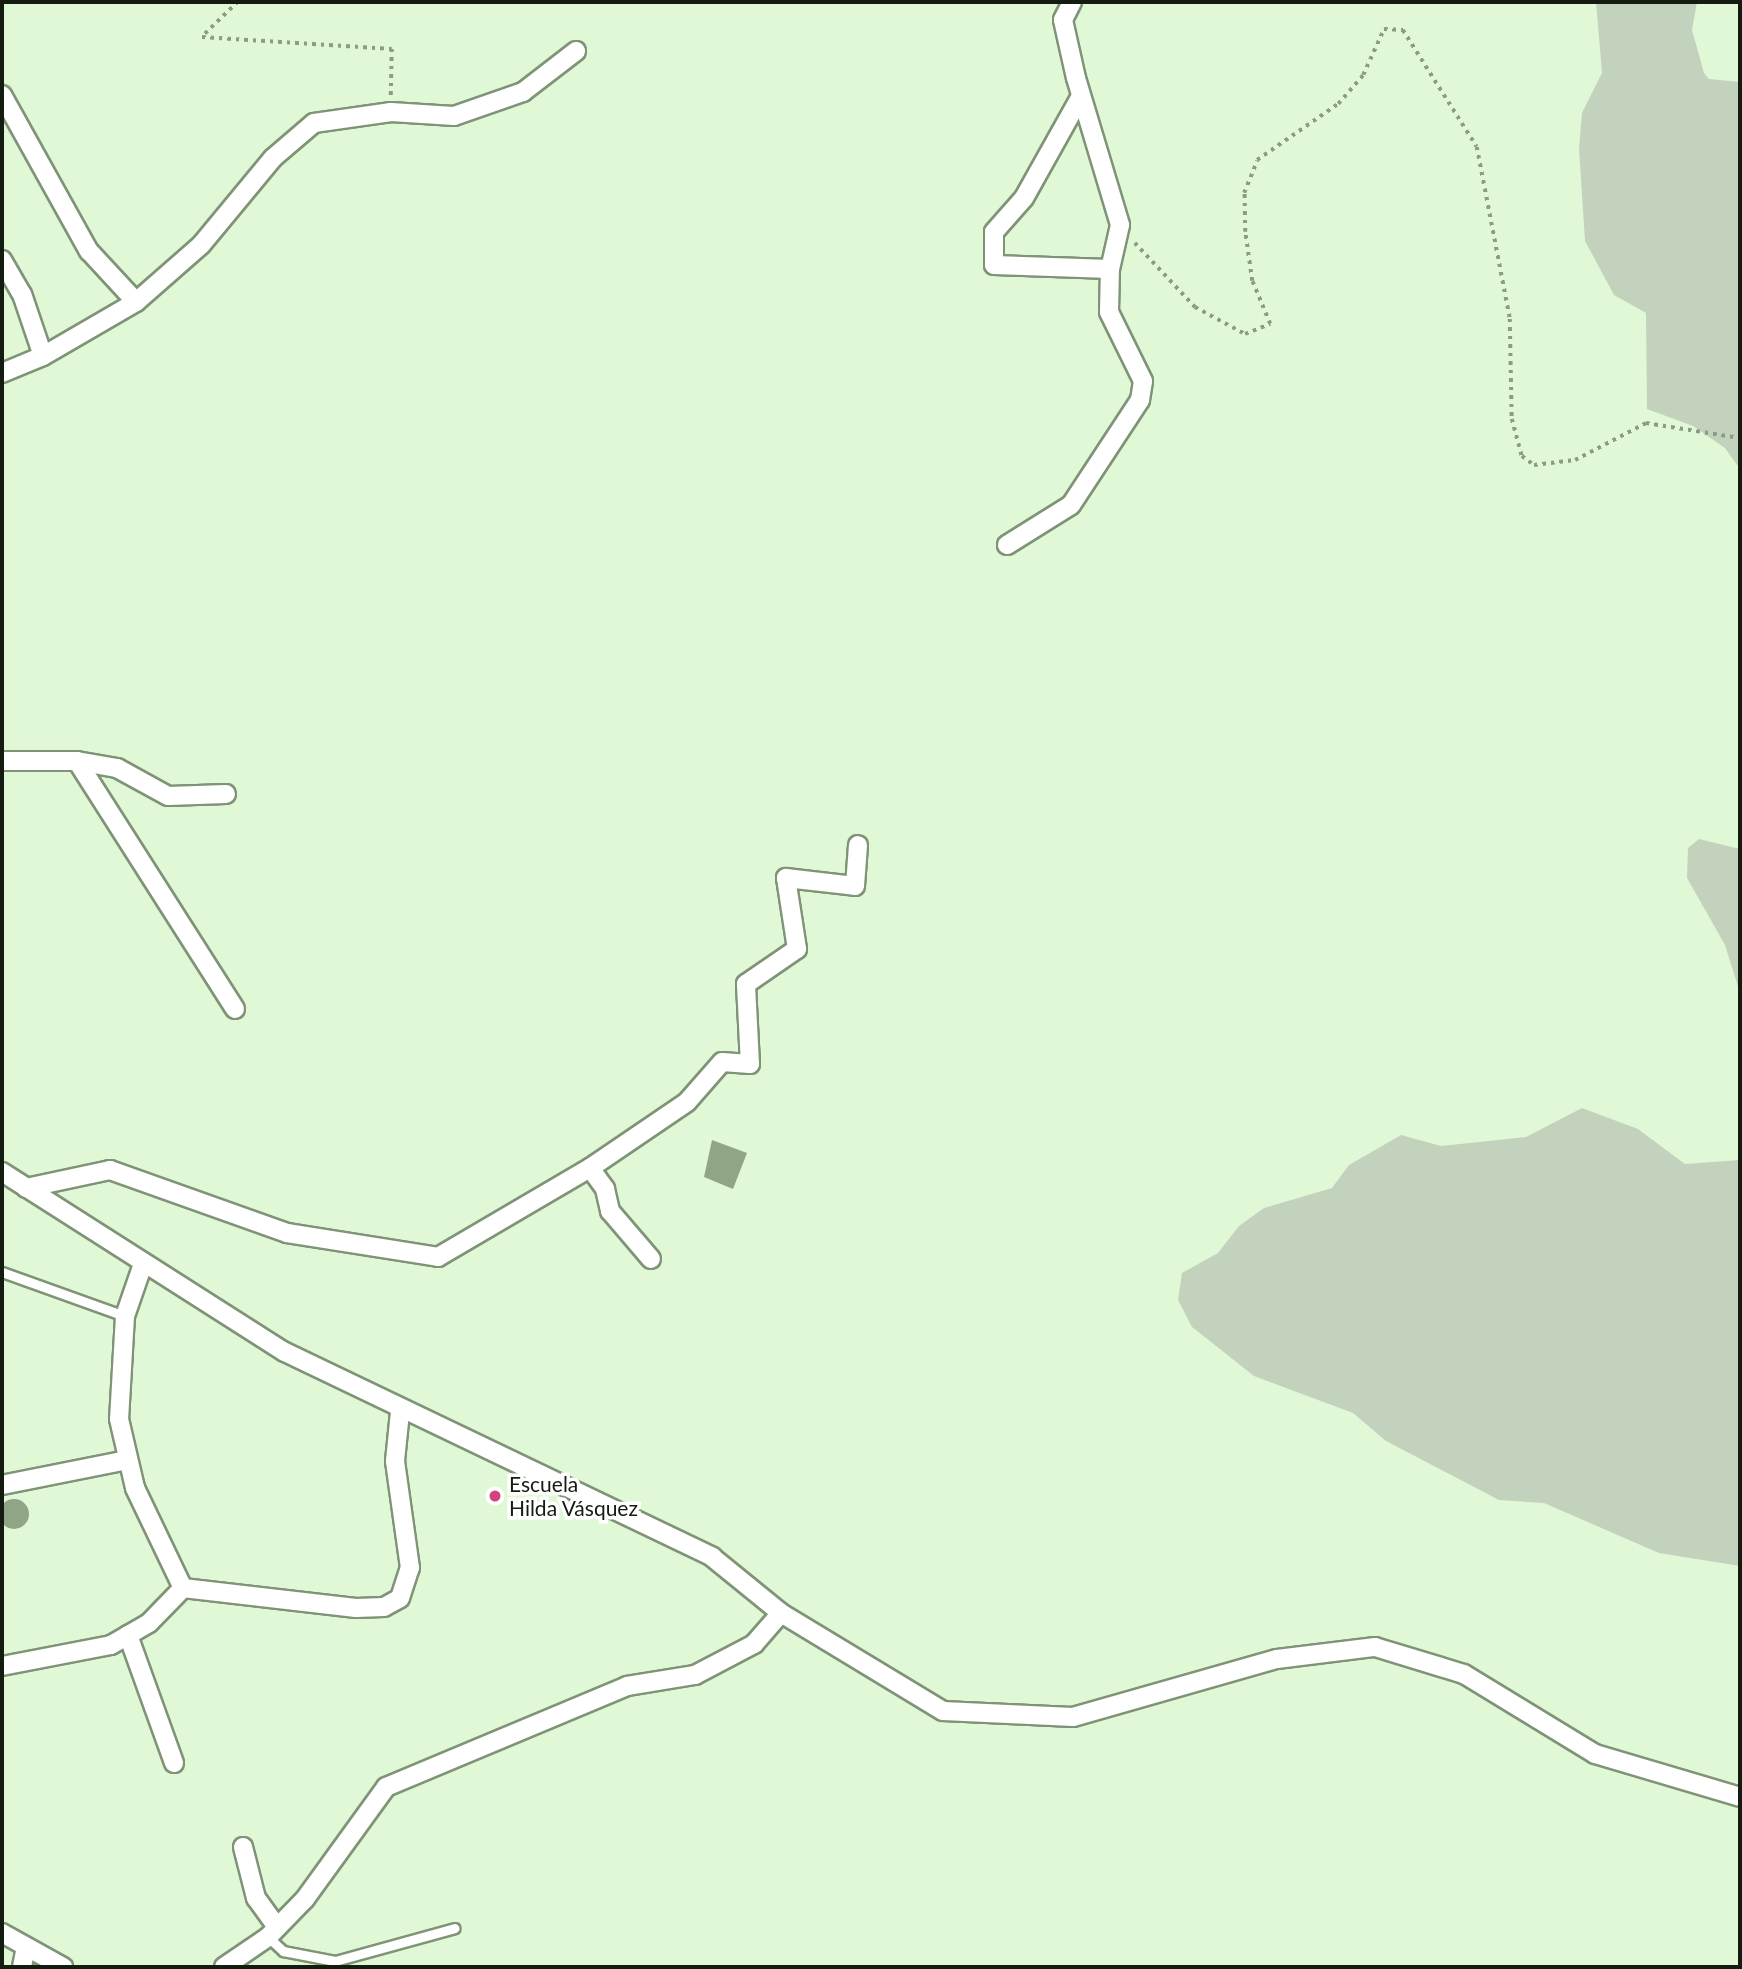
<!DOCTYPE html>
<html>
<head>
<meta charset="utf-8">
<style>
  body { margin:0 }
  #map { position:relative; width:1742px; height:1969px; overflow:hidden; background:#e1f8d7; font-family:Lato,sans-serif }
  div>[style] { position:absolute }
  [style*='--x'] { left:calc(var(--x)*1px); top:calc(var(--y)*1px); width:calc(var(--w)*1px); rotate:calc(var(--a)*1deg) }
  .green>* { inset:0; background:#c3d2bd }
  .water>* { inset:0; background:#8fa585 }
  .round { border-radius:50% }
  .path>* { height:3.5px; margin-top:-1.75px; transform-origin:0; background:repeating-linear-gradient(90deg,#8b9c84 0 3.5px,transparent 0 8.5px) }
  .roads { filter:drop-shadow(2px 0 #7f9476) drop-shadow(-2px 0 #7f9476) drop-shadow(0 2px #7f9476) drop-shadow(0 -2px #7f9476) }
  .service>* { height:9px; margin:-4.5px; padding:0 4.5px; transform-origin:4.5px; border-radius:4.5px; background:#fff }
  .minor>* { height:18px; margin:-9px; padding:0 9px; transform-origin:9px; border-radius:9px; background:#fff }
  .dots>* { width:19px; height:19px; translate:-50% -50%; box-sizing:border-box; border:4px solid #fff; border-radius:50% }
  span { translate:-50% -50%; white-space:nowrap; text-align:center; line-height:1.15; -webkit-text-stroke:7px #fff; paint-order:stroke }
  .poi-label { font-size:21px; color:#141b10 }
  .left { translate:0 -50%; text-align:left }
  .frame { position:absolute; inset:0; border:4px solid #141b10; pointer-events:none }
</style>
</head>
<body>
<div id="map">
  <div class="green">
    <i style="clip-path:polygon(1596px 2px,1697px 2px,1692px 30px,1704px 73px,1709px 79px,1740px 82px,1740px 469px,1725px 448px,1693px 426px,1647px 409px,1646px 313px,1614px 295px,1585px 241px,1579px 148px,1582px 113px,1602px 73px)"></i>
    <i style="clip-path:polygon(1699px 839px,1740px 849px,1740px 993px,1725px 945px,1687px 878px,1688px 848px)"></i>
    <i style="clip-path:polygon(1582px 1108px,1638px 1129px,1685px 1164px,1740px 1160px,1740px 1566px,1659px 1553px,1544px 1503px,1499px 1500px,1386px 1441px,1353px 1413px,1254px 1376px,1192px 1327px,1178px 1300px,1182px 1273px,1218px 1253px,1239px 1226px,1264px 1208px,1332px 1188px,1349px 1165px,1401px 1135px,1441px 1146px,1526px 1137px)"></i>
  </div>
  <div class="water">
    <i style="clip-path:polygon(712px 1140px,747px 1153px,733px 1189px,704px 1177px)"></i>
    <i class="round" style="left:-1px;top:1499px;width:30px;height:30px"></i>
  </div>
  <div class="path">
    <i style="--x:238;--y:2;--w:50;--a:135.8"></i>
    <i style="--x:202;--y:37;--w:190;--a:3.6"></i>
    <i style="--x:392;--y:49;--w:47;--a:91.2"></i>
    <i style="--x:1135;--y:243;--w:88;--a:46.8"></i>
    <i style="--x:1195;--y:307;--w:57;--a:28.4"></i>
    <i style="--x:1245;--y:334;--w:27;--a:-22"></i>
    <i style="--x:1270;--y:324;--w:47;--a:-112.7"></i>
    <i style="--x:1252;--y:281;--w:49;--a:-98.1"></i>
    <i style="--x:1245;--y:232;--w:39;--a:-91"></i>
    <i style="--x:1244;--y:193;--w:35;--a:-68"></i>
    <i style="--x:1257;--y:160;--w:98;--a:-34.7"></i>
    <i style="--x:1338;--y:104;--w:38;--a:-49"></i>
    <i style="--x:1363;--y:75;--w:51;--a:-65.5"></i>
    <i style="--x:1384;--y:29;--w:19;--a:3"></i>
    <i style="--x:1403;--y:30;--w:138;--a:57.7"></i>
    <i style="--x:1477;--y:147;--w:175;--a:79.1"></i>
    <i style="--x:1510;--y:319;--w:100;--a:88.9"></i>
    <i style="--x:1512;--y:419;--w:38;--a:75"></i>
    <i style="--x:1522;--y:456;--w:15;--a:37"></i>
    <i style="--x:1534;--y:465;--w:41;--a:-7"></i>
    <i style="--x:1575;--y:460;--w:80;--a:-27.5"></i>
    <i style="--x:1646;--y:423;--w:95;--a:9.1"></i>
  </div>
  <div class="roads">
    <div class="service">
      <i style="--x:2;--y:1272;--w:131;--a:19.7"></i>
      <i style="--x:268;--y:1937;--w:21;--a:43"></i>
      <i style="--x:283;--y:1951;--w:53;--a:10.9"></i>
      <i style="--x:335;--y:1961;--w:124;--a:-15.4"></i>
    </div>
    <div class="minor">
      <i style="--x:1072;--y:2;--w:20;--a:117"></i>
      <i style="--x:1063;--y:20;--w:59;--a:77.4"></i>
      <i style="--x:1076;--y:78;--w:153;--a:73.3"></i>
      <i style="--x:1120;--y:225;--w:45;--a:102.8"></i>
      <i style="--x:1110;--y:269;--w:116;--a:-178"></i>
      <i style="--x:994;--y:265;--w:33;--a:-90"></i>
      <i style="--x:994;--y:232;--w:45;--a:-48.6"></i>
      <i style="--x:1024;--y:198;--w:115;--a:-60.8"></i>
      <i style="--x:2;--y:95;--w:179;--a:60.9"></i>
      <i style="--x:89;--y:251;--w:69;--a:47.3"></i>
      <i style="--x:2;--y:260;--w:39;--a:60"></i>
      <i style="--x:22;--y:294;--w:65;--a:71.3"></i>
      <i style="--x:2;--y:373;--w:44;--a:-22.5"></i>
      <i style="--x:43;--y:356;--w:108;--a:-30.1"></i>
      <i style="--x:136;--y:302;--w:86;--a:-41.2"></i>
      <i style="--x:201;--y:245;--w:113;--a:-50.4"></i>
      <i style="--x:273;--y:158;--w:54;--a:-40.5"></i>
      <i style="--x:314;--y:123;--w:78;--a:-8.1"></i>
      <i style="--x:391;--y:112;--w:63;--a:3.6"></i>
      <i style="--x:454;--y:116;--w:73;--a:-19.2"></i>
      <i style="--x:523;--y:92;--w:67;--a:-37.7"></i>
      <i style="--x:1007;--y:545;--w:75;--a:-32"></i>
      <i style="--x:1071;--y:505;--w:126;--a:-56.7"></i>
      <i style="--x:1140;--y:400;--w:19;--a:-81"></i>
      <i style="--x:1143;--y:381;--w:77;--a:-116.2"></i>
      <i style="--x:1109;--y:312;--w:43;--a:-88.7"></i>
      <i style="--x:2;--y:761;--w:75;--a:0"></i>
      <i style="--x:77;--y:761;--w:41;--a:9.9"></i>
      <i style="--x:117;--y:768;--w:58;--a:28.8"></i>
      <i style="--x:168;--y:796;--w:58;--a:-2"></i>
      <i style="--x:77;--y:761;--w:294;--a:57.5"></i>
      <i style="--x:590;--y:1168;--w:26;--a:54"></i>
      <i style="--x:605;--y:1189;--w:23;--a:77"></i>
      <i style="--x:610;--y:1211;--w:63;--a:49.5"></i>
      <i style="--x:2;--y:1172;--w:335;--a:32.5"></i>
      <i style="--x:285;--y:1352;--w:474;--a:25.6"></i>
      <i style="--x:712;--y:1557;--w:89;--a:39.1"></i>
      <i style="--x:781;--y:1613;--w:189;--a:31.2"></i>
      <i style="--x:943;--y:1711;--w:130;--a:2.6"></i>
      <i style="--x:1073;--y:1717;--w:212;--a:-15.9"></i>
      <i style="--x:1277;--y:1659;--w:99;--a:-7"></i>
      <i style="--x:1375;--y:1647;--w:93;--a:16.9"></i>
      <i style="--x:1464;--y:1674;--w:153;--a:31.4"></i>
      <i style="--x:1595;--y:1754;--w:151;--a:16.5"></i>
      <i style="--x:26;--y:1188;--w:86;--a:-12.1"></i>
      <i style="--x:110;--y:1170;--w:188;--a:19.6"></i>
      <i style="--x:287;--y:1233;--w:153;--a:9"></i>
      <i style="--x:438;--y:1257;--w:176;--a:-30.4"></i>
      <i style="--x:590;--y:1168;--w:117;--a:-34.2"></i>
      <i style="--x:687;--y:1102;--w:53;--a:-48.8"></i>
      <i style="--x:722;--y:1062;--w:28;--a:4"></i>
      <i style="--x:750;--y:1064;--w:80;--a:-92.9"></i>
      <i style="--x:746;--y:984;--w:62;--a:-34.5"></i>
      <i style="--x:797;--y:949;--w:72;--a:-98.8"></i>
      <i style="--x:786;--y:878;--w:69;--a:6.6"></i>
      <i style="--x:855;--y:886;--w:41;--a:-85.8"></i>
      <i style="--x:143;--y:1264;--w:55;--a:109.1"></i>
      <i style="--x:125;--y:1316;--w:103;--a:93.3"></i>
      <i style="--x:119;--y:1419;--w:71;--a:76.9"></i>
      <i style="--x:135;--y:1488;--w:111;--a:64.4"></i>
      <i style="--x:2;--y:1485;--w:127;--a:-11.3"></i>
      <i style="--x:128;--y:1635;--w:136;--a:70.2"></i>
      <i style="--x:2;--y:1666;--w:111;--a:-10.9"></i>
      <i style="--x:111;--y:1645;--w:44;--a:-30.1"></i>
      <i style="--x:149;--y:1623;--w:49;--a:-45.8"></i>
      <i style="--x:183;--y:1588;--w:174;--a:6.6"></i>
      <i style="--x:356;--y:1608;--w:28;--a:-2"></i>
      <i style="--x:384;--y:1607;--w:18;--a:-29"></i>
      <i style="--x:400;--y:1598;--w:32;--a:-72"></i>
      <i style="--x:410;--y:1568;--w:108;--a:-98"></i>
      <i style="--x:395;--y:1461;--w:49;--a:-84.2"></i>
      <i style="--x:243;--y:1847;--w:53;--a:75.7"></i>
      <i style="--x:256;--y:1898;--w:36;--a:54"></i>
      <i style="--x:2;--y:1933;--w:70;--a:29.1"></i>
      <i style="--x:22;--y:1967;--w:20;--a:-79"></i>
      <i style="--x:224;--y:1967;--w:53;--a:-34.3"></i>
      <i style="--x:268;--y:1937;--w:53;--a:-45.8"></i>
      <i style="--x:305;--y:1899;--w:138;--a:-54.1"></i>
      <i style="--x:386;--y:1787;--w:261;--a:-22.7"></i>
      <i style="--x:627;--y:1686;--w:69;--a:-9.2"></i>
      <i style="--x:695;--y:1675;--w:67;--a:-27.7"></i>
      <i style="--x:754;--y:1644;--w:41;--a:-48.9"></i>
    </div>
  </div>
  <div class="dots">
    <i style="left:495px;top:1496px;background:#d0457b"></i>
  </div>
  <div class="poi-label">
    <span class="left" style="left:509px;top:1496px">Escuela<br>Hilda Vásquez</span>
  </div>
  <div class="frame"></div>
</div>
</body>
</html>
